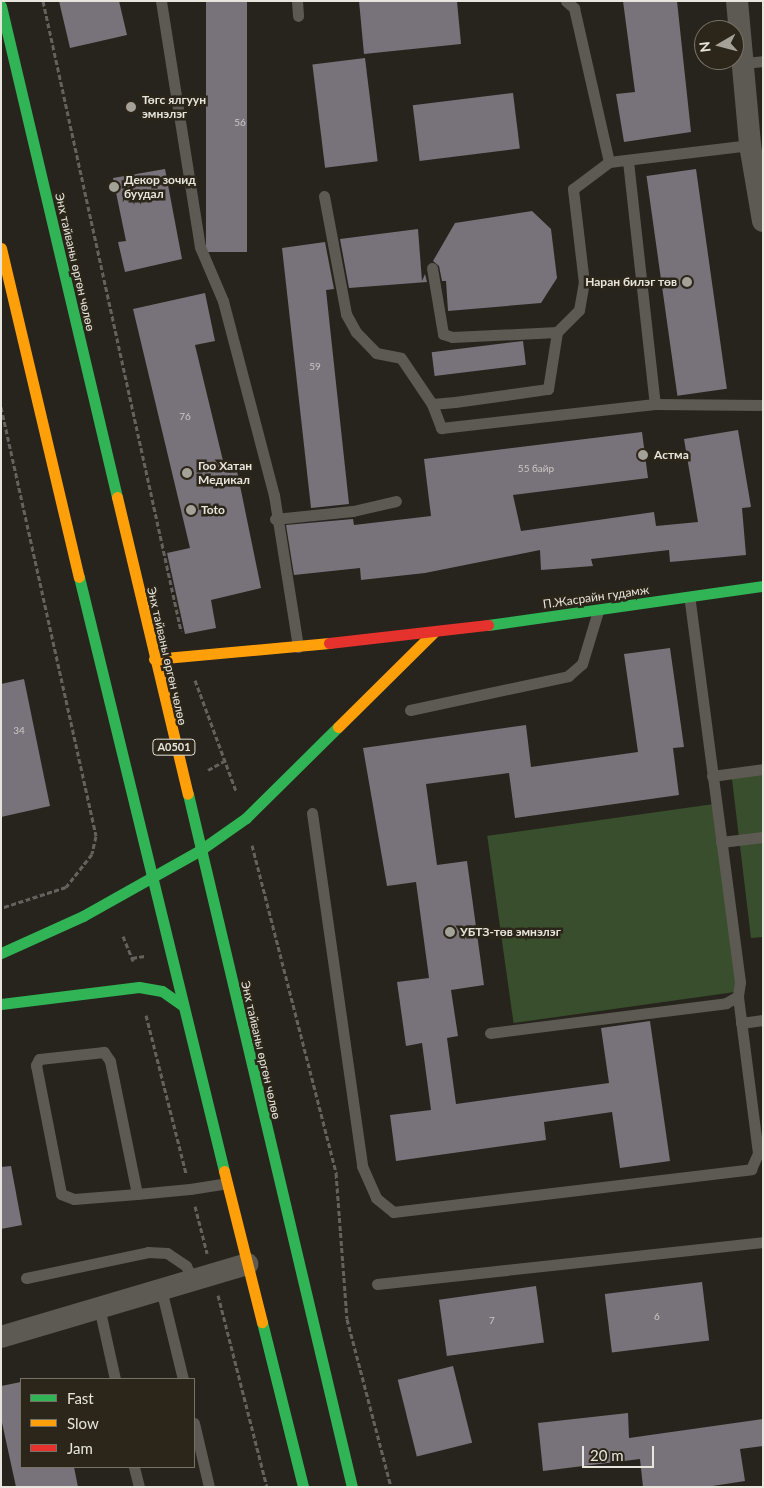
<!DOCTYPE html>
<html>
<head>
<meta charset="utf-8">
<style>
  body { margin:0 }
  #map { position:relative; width:764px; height:1488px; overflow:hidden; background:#27241d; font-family:Lato,sans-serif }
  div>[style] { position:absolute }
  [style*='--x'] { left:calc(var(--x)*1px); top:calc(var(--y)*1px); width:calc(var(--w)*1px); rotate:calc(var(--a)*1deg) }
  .green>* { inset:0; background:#394e2c; transform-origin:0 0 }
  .building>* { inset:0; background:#78727a; transform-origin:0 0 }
  .path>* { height:3px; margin-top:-1.5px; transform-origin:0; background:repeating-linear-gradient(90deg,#64625e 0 5px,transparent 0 7.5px) }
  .lane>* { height:11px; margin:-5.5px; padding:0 5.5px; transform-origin:5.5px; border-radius:5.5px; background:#5c5a53 }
  .street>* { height:22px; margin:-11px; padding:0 11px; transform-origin:11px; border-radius:11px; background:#5c5a53 }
  .fast>* { height:11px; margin:-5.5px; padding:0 5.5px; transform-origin:5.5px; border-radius:5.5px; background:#30b455 }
  .slow>* { height:11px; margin:-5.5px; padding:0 5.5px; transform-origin:5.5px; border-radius:5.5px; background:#ff9f0a }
  .jam>* { height:11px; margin:-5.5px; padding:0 5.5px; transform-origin:5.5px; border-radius:5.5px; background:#e5322d }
  .dots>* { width:14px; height:14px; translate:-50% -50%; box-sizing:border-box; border:2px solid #2b2619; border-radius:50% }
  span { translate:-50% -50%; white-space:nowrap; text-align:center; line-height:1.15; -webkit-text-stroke:5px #2b2619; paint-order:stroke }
  .number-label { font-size:10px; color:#ccc8c4 }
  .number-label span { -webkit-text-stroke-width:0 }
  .shield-label span { padding:1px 4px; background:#2b2619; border:1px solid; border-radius:4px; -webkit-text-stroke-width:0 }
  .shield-label { font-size:11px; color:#e8e5dc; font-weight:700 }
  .poi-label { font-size:12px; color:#e8e5dc; font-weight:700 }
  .left { translate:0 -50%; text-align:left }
  .right { translate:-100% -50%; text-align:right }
  .street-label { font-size:12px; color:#e8e5dc }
  .frame { position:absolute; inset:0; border:2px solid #e8e5dc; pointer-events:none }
  .legend { position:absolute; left:20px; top:1378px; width:175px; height:90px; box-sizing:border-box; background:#2b2619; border:1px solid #777267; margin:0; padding:6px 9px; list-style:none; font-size:15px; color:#e8e5dc }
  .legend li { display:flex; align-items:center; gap:10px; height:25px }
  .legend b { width:25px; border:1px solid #777267 }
  .north { position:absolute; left:694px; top:20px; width:50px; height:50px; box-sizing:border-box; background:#2b2619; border:1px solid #777267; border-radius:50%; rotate:262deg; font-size:14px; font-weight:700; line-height:20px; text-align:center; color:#e8e5dc }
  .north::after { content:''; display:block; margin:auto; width:18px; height:22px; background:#a4a199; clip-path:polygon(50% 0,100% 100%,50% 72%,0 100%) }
  .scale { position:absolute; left:582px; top:1446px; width:72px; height:22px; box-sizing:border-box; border:2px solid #e8e5dc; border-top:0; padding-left:6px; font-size:15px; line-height:18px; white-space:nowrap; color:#e8e5dc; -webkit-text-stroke:4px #2b2619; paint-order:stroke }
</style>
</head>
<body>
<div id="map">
  <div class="green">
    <i style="clip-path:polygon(763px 767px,763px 937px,751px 938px,731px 771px)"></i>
    <i style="left:714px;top:804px;width:189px;height:229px;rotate:82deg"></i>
  </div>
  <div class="building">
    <i style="clip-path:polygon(59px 1px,119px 1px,127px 35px,70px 48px)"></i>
    <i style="left:206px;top:1px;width:41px;height:251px"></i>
    <i style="clip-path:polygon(359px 1px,457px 1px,461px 44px,364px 54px)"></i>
    <i style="clip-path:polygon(623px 1px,677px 1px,691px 132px,624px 142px,616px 94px,635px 92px)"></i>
    <i style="left:365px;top:58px;width:104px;height:53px;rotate:83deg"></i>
    <i style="left:513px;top:93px;width:56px;height:101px;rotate:83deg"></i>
    <i style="clip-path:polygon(165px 169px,182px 259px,125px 272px,118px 242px,126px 241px,113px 178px)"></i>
    <i style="left:696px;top:169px;width:222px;height:50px;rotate:82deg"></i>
    <i style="clip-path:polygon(532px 211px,551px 229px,557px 278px,541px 303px,448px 311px,446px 281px,442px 281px,439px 266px,433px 261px,455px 223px)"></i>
    <i style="clip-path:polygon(418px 229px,422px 281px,425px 274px,427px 282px,349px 288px,340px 239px)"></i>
    <i style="clip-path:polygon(325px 242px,334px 289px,326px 290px,349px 504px,311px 508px,282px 248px)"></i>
    <i style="clip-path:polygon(205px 293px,215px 341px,195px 345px,225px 469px,236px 466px,261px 588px,211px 600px,216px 628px,185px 634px,167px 553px,190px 548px,133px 309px)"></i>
    <i style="left:523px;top:341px;width:24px;height:92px;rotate:83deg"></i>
    <i style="clip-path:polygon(738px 430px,751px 507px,742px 508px,746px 555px,670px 562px,669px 550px,591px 559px,593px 566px,541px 570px,540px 550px,425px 573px,361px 580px,360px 568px,294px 575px,286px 525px,353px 519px,354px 525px,431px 516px,424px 459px,642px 432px,648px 478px,513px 495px,521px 531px,654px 512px,656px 526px,698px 522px,684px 439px)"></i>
    <i style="clip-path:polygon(670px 648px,684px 747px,673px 748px,679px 795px,515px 818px,509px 773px,426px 784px,437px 865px,467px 861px,484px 985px,451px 990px,458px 1036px,447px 1038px,456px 1104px,609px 1083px,601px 1028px,650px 1021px,670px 1161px,620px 1168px,612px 1112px,544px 1122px,546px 1140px,396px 1161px,390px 1115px,431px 1110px,422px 1043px,406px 1046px,397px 982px,429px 978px,416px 882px,387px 886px,363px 748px,526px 725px,531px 767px,638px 752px,624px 654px)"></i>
    <i style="clip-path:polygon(24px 679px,50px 806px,1px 817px,1px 684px)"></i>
    <i style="clip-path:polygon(11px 1166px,22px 1225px,1px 1229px,1px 1167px)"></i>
    <i style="left:702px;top:1282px;width:59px;height:98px;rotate:83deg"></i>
    <i style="left:536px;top:1286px;width:57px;height:98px;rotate:82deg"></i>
    <i style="left:453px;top:1366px;width:79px;height:57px;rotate:76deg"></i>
    <i style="clip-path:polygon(21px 1382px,21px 1467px,74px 1467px,78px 1487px,16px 1487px,1px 1418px,1px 1386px)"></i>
    <i style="clip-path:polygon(628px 1413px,629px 1438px,763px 1419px,763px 1446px,740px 1449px,745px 1481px,706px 1487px,643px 1487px,640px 1459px,543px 1471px,538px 1423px)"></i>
  </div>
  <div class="path">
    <i style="--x:43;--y:1;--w:645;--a:77.64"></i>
    <i style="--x:1;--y:407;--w:439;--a:77.5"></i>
    <i style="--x:96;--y:836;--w:18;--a:103"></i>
    <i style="--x:92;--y:854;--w:42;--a:128.2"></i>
    <i style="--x:66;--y:887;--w:68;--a:162.1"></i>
    <i style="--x:195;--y:680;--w:118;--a:69.7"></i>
    <i style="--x:208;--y:770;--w:18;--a:-29"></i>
    <i style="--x:252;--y:845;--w:339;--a:75.6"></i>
    <i style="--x:336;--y:1173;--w:146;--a:85.7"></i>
    <i style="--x:347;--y:1319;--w:174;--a:75.3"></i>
    <i style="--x:123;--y:936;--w:27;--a:68"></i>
    <i style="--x:132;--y:958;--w:13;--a:-9"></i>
    <i style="--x:146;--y:1015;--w:163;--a:75.8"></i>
    <i style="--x:195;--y:1206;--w:49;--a:75.7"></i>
    <i style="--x:218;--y:1295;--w:198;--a:75.7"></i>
  </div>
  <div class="lane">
    <i style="--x:161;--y:1;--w:249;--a:81"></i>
    <i style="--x:200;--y:247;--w:59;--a:66.9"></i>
    <i style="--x:223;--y:301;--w:201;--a:75.3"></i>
    <i style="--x:274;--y:495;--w:154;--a:81"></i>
    <i style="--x:297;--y:1;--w:15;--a:86"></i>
    <i style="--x:566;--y:1;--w:11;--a:41"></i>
    <i style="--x:574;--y:8;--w:158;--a:77.2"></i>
    <i style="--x:745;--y:63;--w:18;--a:-6"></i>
    <i style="--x:628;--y:161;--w:244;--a:83.7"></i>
    <i style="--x:324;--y:196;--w:120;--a:79.4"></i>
    <i style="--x:346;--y:314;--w:21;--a:61"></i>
    <i style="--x:356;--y:332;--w:29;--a:46"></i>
    <i style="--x:376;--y:353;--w:25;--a:11"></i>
    <i style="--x:401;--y:358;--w:55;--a:56"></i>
    <i style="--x:432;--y:404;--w:23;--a:-5"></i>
    <i style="--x:455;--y:402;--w:94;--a:-8"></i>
    <i style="--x:548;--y:389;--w:58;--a:-81"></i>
    <i style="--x:557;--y:332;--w:31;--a:-45"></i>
    <i style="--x:579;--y:310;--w:27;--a:-80"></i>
    <i style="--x:584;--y:283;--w:95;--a:-96.7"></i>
    <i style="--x:573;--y:189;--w:45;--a:-36.9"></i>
    <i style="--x:609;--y:162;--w:142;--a:-6.9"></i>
    <i style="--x:432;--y:268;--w:67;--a:80.5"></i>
    <i style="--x:443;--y:334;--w:9;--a:18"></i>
    <i style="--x:452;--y:337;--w:105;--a:-2.7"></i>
    <i style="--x:432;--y:404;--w:26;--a:69"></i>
    <i style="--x:441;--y:428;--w:215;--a:-6.4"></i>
    <i style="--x:655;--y:404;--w:108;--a:0.5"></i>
    <i style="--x:275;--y:519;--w:78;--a:-5.9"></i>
    <i style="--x:353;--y:511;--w:44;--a:-13.1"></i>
    <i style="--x:410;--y:710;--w:162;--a:-12.1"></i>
    <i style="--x:568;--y:676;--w:18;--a:-41"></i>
    <i style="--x:582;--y:664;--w:55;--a:-73.2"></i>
    <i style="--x:712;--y:776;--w:51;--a:-7.8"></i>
    <i style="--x:312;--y:813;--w:357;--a:81.9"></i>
    <i style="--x:362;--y:1166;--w:35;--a:66"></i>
    <i style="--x:376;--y:1198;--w:22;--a:39"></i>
    <i style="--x:393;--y:1212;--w:361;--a:-6.8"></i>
    <i style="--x:751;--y:1169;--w:17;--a:-66"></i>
    <i style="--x:758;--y:1153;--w:158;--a:-97.3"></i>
    <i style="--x:721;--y:842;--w:42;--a:-6.8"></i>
    <i style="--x:741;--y:1023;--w:22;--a:-8"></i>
    <i style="--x:490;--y:1033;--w:238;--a:-7.2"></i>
    <i style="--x:726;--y:1003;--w:14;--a:-30"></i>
    <i style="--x:738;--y:996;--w:14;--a:-82"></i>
    <i style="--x:740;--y:982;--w:388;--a:-97.5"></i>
    <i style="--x:137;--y:1194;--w:136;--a:-101.5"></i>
    <i style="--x:110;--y:1061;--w:11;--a:-124"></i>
    <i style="--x:104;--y:1052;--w:65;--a:173.9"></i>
    <i style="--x:39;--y:1059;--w:7;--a:117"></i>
    <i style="--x:36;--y:1065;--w:131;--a:79"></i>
    <i style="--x:61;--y:1194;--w:14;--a:21"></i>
    <i style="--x:74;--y:1199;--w:63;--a:-4.5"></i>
    <i style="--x:137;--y:1194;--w:53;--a:-5.4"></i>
    <i style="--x:190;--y:1189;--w:37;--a:-9"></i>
    <i style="--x:26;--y:1278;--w:125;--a:-12"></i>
    <i style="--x:148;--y:1252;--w:19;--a:3"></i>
    <i style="--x:167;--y:1253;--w:23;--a:34"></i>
    <i style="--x:186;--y:1266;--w:15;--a:62"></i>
    <i style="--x:377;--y:1284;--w:388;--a:-6.2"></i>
    <i style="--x:161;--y:1289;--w:93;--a:76.3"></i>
    <i style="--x:99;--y:1307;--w:74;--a:77.5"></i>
    <i style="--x:194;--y:1423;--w:66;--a:76.8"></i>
    <i style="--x:134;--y:1467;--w:21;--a:76"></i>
  </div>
  <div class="street">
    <i style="--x:737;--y:1;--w:145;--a:84.8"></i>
    <i style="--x:750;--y:145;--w:77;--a:80.3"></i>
    <i style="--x:1;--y:1337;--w:257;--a:-16.5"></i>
  </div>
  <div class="fast">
    <i style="--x:1;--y:6;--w:505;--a:76.71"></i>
    <i style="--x:79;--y:577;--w:611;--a:76.28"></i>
    <i style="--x:488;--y:625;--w:278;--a:-8.1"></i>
    <i style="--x:188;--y:794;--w:712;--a:76.69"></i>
    <i style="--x:1;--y:953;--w:90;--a:-24.3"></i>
    <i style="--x:83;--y:916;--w:133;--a:-29.3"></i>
    <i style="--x:199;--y:851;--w:57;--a:-35.1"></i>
    <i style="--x:246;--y:818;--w:129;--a:-44.7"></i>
    <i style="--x:1;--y:1004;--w:139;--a:-7"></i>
    <i style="--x:139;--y:987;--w:23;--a:10"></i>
    <i style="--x:162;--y:991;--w:24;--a:35"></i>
    <i style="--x:262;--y:1322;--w:170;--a:76"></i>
  </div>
  <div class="slow">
    <i style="--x:1;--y:248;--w:338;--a:76.7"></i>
    <i style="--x:117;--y:497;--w:305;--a:76.6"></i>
    <i style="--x:154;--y:659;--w:176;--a:-5.2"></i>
    <i style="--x:338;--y:727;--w:134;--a:-44.7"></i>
    <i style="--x:224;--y:1171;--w:156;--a:75.9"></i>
  </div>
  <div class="jam">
    <i style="--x:329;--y:643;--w:160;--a:-6.5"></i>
  </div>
  <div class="dots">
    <i style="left:131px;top:107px;background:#a4a199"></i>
    <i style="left:114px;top:187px;background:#a4a199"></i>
    <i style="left:687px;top:282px;background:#a4a199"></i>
    <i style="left:643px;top:455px;background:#a4a199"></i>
    <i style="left:187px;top:473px;background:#a4a199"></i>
    <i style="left:191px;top:510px;background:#a4a199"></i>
    <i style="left:450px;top:932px;background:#a4a199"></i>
  </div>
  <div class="number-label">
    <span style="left:240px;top:123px">56</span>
    <span style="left:315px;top:367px">59</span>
    <span style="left:185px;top:417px">76</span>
    <span style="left:536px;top:469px">55 байр</span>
    <span style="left:19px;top:731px">34</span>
    <span style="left:657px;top:1317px">6</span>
    <span style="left:492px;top:1321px">7</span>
  </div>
  <div class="shield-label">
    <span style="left:174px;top:747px">A0501</span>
  </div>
  <div class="poi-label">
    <span class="left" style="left:142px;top:107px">Төгс ялгуун<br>эмнэлэг</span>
    <span class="left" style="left:124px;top:187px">Декор зочид<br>буудал</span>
    <span class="right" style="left:677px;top:282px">Наран билэг төв</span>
    <span class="left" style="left:654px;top:455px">Астма</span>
    <span class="left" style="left:198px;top:473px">Гоо Хатан<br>Медикал</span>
    <span class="left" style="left:201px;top:510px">Toto</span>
    <span class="left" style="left:460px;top:932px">УБТЗ-төв эмнэлэг</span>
  </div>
  <div class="street-label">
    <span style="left:75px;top:262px;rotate:77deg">Энх тайваны өргөн чөлөө</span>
    <span style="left:596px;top:597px;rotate:-8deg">П.Жасрайн гудамж</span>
    <span style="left:167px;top:656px;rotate:77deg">Энх тайваны өргөн чөлөө</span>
    <span style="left:261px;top:1050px;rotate:77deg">Энх тайваны өргөн чөлөө</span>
  </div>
  <div class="frame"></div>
  <ul class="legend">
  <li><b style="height:6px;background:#30b455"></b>Fast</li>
  <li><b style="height:6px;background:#ff9f0a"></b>Slow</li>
  <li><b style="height:6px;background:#e5322d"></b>Jam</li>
  </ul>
  <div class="north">N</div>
  <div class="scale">20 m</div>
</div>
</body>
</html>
